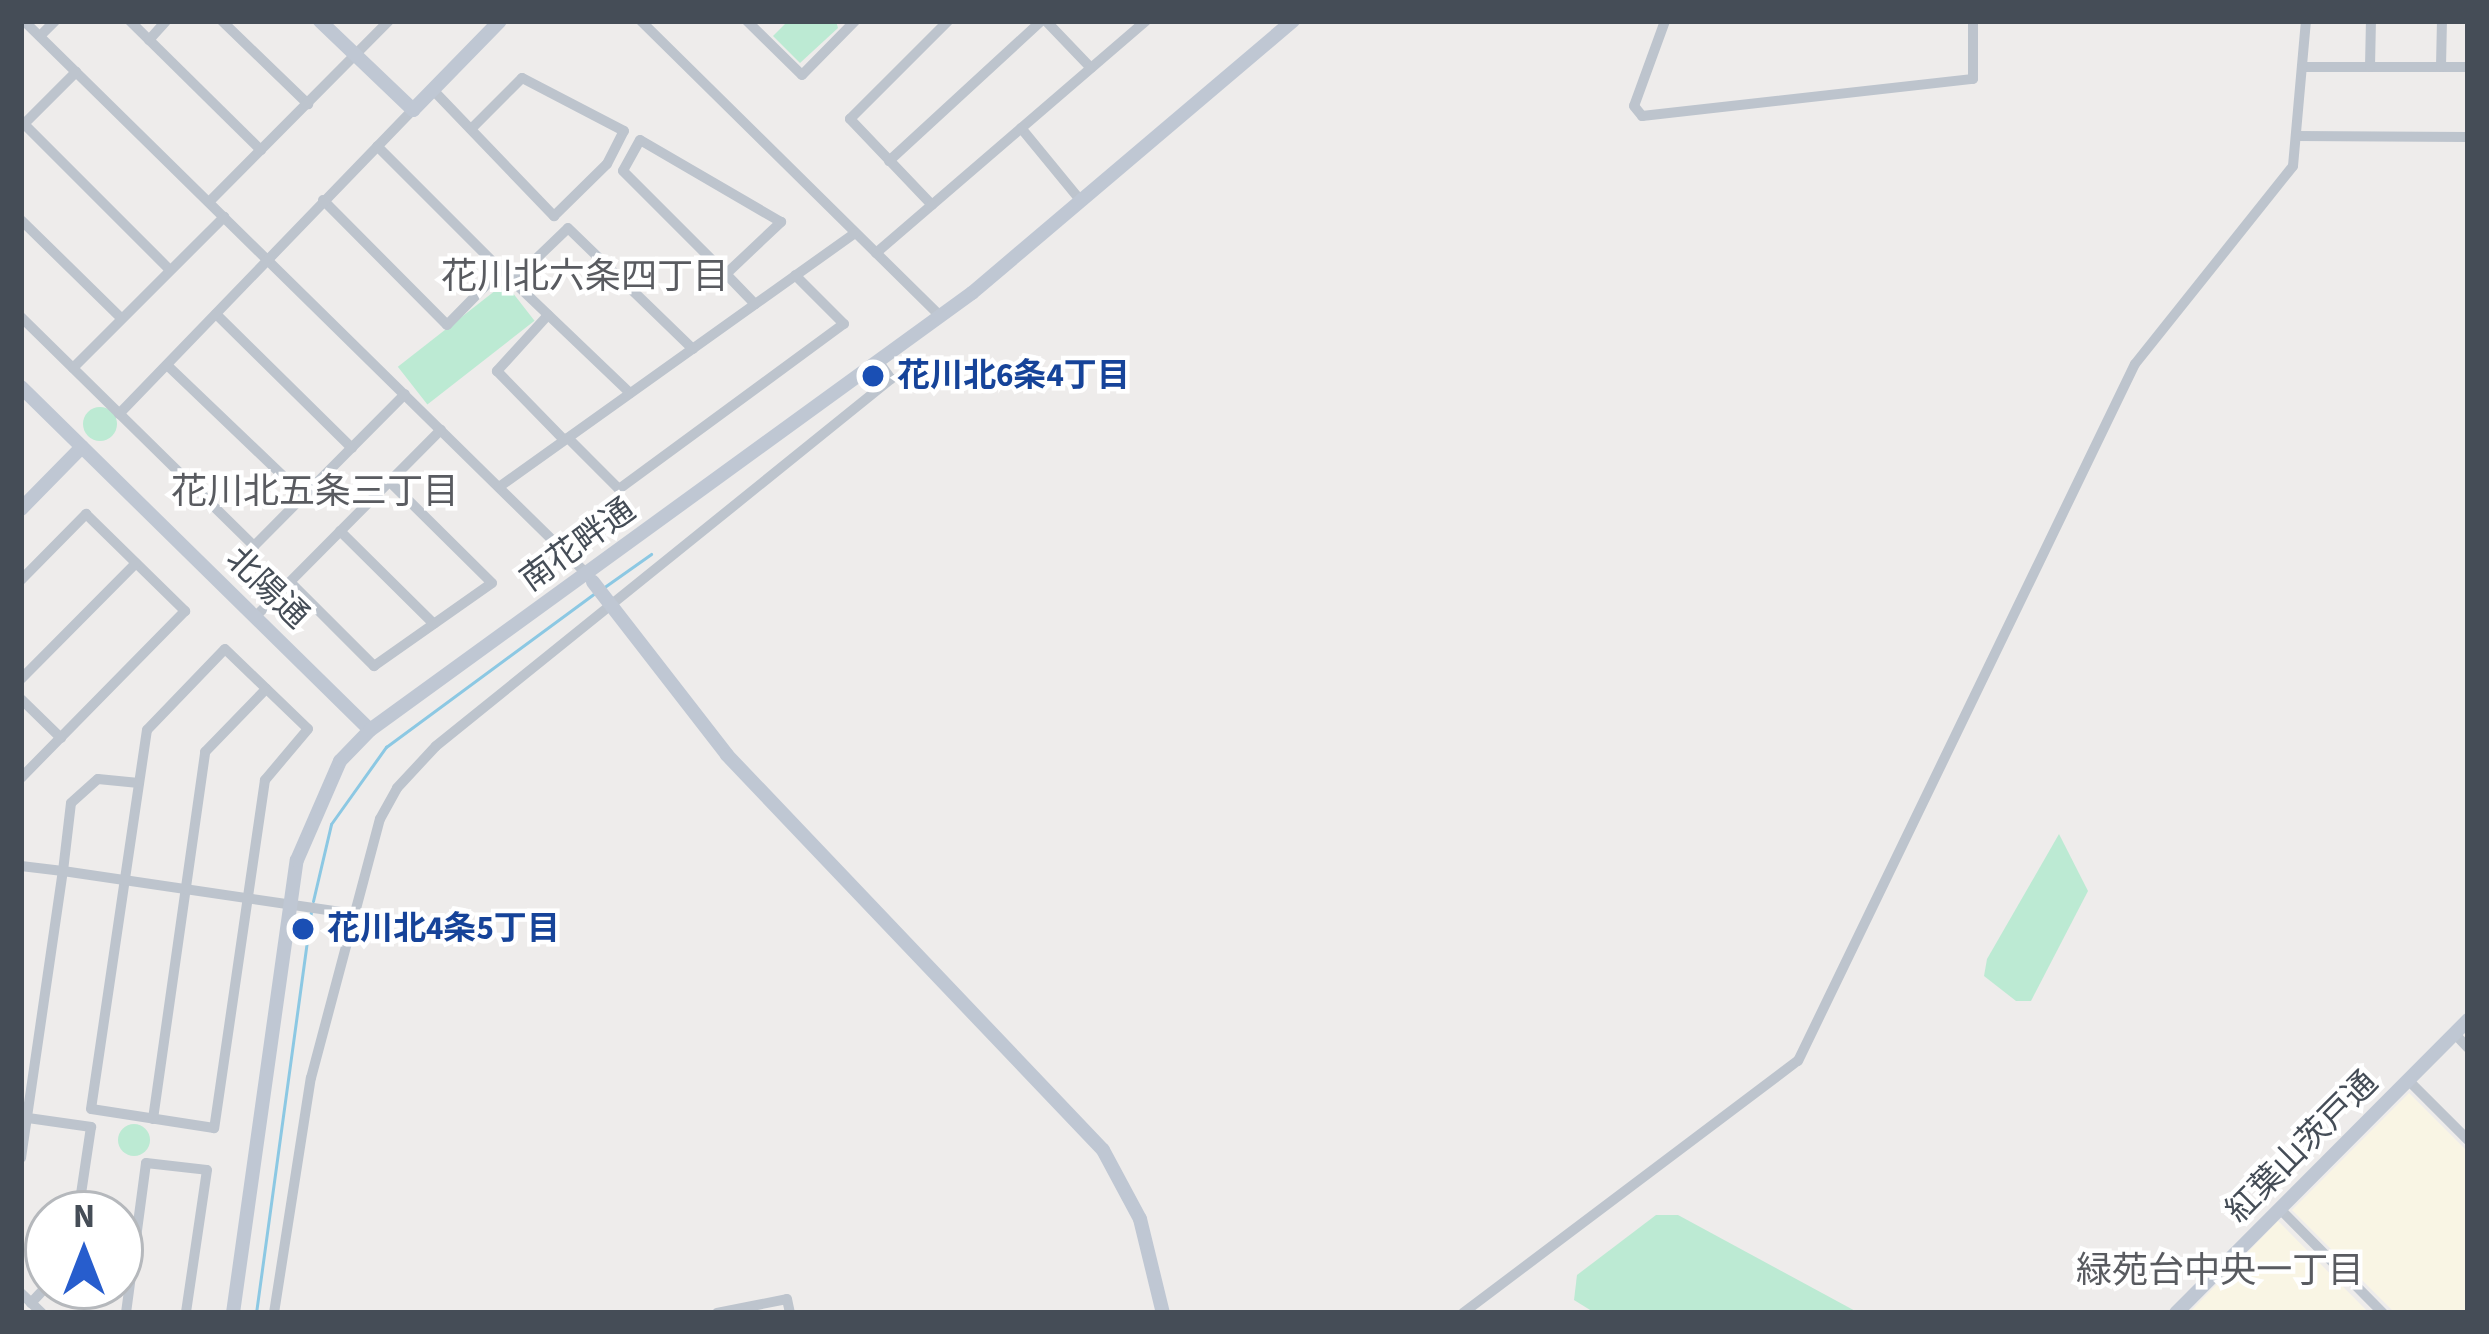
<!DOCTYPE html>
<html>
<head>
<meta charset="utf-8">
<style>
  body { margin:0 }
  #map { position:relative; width:2489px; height:1334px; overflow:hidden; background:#eeeceb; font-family:"Source Sans 3","Noto Sans JP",sans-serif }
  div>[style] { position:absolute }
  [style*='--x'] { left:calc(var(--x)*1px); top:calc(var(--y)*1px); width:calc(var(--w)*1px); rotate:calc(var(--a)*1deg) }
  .commercial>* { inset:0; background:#f9f5e4 }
  .green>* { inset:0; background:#bcead3; transform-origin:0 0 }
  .round { border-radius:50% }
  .stream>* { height:3px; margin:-1.5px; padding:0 1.5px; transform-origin:1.5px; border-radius:1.5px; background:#8cc8e3 }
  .street>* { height:10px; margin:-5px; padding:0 5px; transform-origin:5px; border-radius:5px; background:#bdc4cd }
  .secondary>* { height:14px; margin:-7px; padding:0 7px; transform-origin:7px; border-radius:7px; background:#bfc7d3 }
  .dots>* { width:33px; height:33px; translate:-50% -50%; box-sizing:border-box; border:6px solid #fff; border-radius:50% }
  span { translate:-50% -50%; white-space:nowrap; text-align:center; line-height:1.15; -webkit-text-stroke:9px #fff; paint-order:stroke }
  .transit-label { font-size:33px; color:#164399; font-weight:700 }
  .left { translate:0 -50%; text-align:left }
  .street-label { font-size:33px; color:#454d57 }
  .neighbourhood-label { font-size:36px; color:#595b60 }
  .frame { position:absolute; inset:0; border:24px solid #454d57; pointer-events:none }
  .north { position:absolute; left:24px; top:1190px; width:120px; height:120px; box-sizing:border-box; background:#fff; border:3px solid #b5b8bc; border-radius:50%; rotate:0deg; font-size:33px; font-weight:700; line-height:48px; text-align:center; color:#454d57 }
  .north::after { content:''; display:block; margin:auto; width:42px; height:54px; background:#275dcd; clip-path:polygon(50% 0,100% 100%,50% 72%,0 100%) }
</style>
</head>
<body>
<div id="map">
  <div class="commercial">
    <i style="clip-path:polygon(2409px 1093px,2468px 1152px,2468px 1313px,2395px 1313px,2292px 1210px)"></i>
    <i style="clip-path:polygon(2278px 1221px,2369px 1313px,2189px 1313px)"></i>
  </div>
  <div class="green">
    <i style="clip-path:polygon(788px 21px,836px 21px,838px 28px,800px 63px,773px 36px)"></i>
    <i style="left:505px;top:283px;width:48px;height:136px;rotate:52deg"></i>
    <i class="round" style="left:83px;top:407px;width:34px;height:34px"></i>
    <i style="clip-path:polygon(2059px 834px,2088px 891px,2031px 1001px,2016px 1001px,1984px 976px,1987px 959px)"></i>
    <i class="round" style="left:118px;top:1124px;width:32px;height:32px"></i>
    <i style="clip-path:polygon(1656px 1215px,1678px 1215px,1859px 1313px,1595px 1313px,1574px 1300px,1577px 1275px)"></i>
  </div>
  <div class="stream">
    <i style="--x:603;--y:588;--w:59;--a:-35.3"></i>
    <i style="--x:313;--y:901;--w:79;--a:-76.8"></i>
    <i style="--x:331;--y:824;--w:95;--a:-54.5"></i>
    <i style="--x:386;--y:747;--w:260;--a:-36.4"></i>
    <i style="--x:256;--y:1313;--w:406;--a:-82.2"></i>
  </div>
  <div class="street">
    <i style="--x:24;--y:21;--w:795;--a:44.49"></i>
    <i style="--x:130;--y:21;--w:184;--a:44.6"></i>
    <i style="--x:222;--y:21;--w:120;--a:44"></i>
    <i style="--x:641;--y:21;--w:420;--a:44.6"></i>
    <i style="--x:747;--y:21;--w:77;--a:44.5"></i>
    <i style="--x:802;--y:75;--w:76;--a:-45.5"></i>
    <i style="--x:1046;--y:21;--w:65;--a:46.2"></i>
    <i style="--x:1665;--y:21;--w:90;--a:110"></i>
    <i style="--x:1634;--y:106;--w:13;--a:51"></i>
    <i style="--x:1642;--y:116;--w:333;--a:-6.4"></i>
    <i style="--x:1973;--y:79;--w:58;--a:-90"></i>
    <i style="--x:40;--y:36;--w:21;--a:-45"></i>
    <i style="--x:149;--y:40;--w:25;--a:-48"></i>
    <i style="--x:2302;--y:67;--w:166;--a:0"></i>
    <i style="--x:2370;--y:67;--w:46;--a:-88.8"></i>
    <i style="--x:2441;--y:67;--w:46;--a:-88.8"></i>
    <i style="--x:433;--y:90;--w:175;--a:46.2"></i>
    <i style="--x:554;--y:216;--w:74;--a:-44.5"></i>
    <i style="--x:607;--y:164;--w:37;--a:-63"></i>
    <i style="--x:624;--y:131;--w:115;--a:-152.5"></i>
    <i style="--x:522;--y:78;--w:72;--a:135"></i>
    <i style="--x:24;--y:124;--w:206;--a:45"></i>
    <i style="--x:21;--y:127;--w:78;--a:-45"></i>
    <i style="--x:1021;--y:128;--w:94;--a:50.6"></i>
    <i style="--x:2296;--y:136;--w:172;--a:0.3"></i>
    <i style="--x:889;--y:161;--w:207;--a:-42.6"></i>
    <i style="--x:323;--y:200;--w:176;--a:45.2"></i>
    <i style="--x:447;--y:325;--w:77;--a:-45.5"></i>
    <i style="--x:501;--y:270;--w:175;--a:-135"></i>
    <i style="--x:209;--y:202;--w:255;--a:-45.2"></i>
    <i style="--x:932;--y:205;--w:119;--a:-133.6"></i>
    <i style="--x:850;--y:119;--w:139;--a:-45"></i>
    <i style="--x:21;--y:220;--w:140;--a:44.4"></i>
    <i style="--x:876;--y:253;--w:356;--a:-40.7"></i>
    <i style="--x:726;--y:274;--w:76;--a:-43.4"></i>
    <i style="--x:781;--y:222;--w:163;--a:-149.8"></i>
    <i style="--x:640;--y:140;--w:35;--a:119"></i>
    <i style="--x:623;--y:171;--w:146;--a:45"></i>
    <i style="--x:726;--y:274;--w:42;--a:46"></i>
    <i style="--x:216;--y:314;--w:191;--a:44.6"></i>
    <i style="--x:548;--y:315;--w:76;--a:132.3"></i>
    <i style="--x:497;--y:371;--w:96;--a:45.8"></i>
    <i style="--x:21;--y:317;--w:327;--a:44.5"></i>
    <i style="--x:254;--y:546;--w:214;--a:-45.2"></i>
    <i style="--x:167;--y:365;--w:190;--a:43.7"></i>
    <i style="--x:73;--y:368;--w:214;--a:-45"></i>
    <i style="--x:630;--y:393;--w:162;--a:-136.3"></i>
    <i style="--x:513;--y:281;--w:76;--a:-43.9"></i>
    <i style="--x:568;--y:228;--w:174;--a:44.1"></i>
    <i style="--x:119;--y:414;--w:423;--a:-46"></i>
    <i style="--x:568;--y:438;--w:72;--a:45"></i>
    <i style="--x:619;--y:489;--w:279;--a:-36.3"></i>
    <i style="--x:844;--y:324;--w:69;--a:-135"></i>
    <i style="--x:499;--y:487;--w:437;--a:-35.5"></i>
    <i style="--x:340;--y:531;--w:132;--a:44.7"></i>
    <i style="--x:21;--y:580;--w:93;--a:-45.4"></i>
    <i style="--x:86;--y:514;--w:139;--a:44.4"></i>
    <i style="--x:185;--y:611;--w:234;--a:134.5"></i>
    <i style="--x:290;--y:582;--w:119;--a:45"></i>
    <i style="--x:374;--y:666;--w:144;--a:-35.1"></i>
    <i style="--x:492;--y:583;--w:144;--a:-135.3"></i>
    <i style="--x:257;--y:615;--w:261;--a:-45.2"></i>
    <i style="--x:225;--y:649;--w:115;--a:43.9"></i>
    <i style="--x:308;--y:729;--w:67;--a:130.1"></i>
    <i style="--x:265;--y:780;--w:352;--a:98.3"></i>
    <i style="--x:214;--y:1128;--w:124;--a:-171.2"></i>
    <i style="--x:91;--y:1109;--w:383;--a:-81.6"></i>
    <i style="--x:147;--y:730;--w:112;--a:-46.1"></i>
    <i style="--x:21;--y:679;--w:163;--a:-45.2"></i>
    <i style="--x:21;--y:699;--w:56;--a:44.3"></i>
    <i style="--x:21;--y:866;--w:42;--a:6.8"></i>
    <i style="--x:63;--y:871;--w:68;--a:-83.3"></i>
    <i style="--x:71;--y:803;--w:36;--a:-42"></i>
    <i style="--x:98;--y:779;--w:41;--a:5.6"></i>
    <i style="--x:2455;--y:1034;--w:19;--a:47"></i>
    <i style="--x:2408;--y:1080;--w:85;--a:45"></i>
    <i style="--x:21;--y:1117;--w:71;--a:8.1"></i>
    <i style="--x:91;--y:1127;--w:88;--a:98.5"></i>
    <i style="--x:153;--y:1119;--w:371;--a:-81.9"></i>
    <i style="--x:205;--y:752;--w:88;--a:-45.9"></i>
    <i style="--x:21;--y:1158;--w:290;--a:-81.7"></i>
    <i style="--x:63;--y:871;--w:293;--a:8.4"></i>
    <i style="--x:2279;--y:1208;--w:148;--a:45.3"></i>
    <i style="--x:21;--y:1293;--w:29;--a:44"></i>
    <i style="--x:31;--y:1303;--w:25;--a:-47"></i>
    <i style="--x:126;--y:1313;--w:151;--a:-82.4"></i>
    <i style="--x:146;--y:1163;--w:61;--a:6.5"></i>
    <i style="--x:207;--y:1170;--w:145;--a:98.4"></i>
    <i style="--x:274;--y:1313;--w:238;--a:-81.1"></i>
    <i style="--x:311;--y:1078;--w:268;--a:-75.1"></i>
    <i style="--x:380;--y:819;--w:35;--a:-61"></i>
    <i style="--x:397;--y:788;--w:57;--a:-47.1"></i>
    <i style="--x:436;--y:746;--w:585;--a:-38.89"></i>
    <i style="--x:891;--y:379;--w:22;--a:-126"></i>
    <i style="--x:717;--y:1313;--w:71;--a:-11.3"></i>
    <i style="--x:787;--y:1299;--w:14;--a:78"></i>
    <i style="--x:1463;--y:1313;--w:419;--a:-37"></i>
    <i style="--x:1798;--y:1061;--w:774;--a:-64.2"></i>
    <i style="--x:2135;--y:364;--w:253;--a:-51.4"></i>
    <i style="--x:2293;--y:166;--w:146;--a:-84.9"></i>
  </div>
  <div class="secondary">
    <i style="--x:320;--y:21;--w:129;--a:43.7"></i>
    <i style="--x:413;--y:110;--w:124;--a:-45.7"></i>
    <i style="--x:21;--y:387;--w:489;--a:44.5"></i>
    <i style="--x:21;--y:509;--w:87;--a:-45.5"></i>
    <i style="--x:593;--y:582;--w:219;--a:52.2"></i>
    <i style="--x:727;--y:755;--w:545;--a:46.41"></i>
    <i style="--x:1103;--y:1150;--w:78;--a:61.8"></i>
    <i style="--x:1140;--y:1219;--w:97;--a:76.3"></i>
    <i style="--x:233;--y:1313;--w:457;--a:-82"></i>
    <i style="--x:297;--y:860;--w:108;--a:-66.5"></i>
    <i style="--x:340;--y:761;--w:43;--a:-45.9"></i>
    <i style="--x:370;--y:730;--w:744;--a:-35.98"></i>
    <i style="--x:972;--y:293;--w:421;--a:-40.3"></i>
    <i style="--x:2176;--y:1313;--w:414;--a:-45.1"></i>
  </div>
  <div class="dots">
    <i style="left:873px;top:376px;background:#1a4fb4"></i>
    <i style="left:303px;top:929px;background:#1a4fb4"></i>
  </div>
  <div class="transit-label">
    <span class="left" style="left:897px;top:376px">花川北6条4丁目</span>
    <span class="left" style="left:327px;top:929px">花川北4条5丁目</span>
  </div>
  <div class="street-label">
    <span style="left:578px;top:545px;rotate:-36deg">南花畔通</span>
    <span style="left:267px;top:588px;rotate:44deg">北陽通</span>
    <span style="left:2302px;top:1147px;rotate:-45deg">紅葉山茨戸通</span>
  </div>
  <div class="neighbourhood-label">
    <span style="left:585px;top:277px">花川北六条四丁目</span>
    <span style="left:315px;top:492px">花川北五条三丁目</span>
    <span style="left:2220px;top:1271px">緑苑台中央一丁目</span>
  </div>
  <div class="frame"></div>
  <div class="north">N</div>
</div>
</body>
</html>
